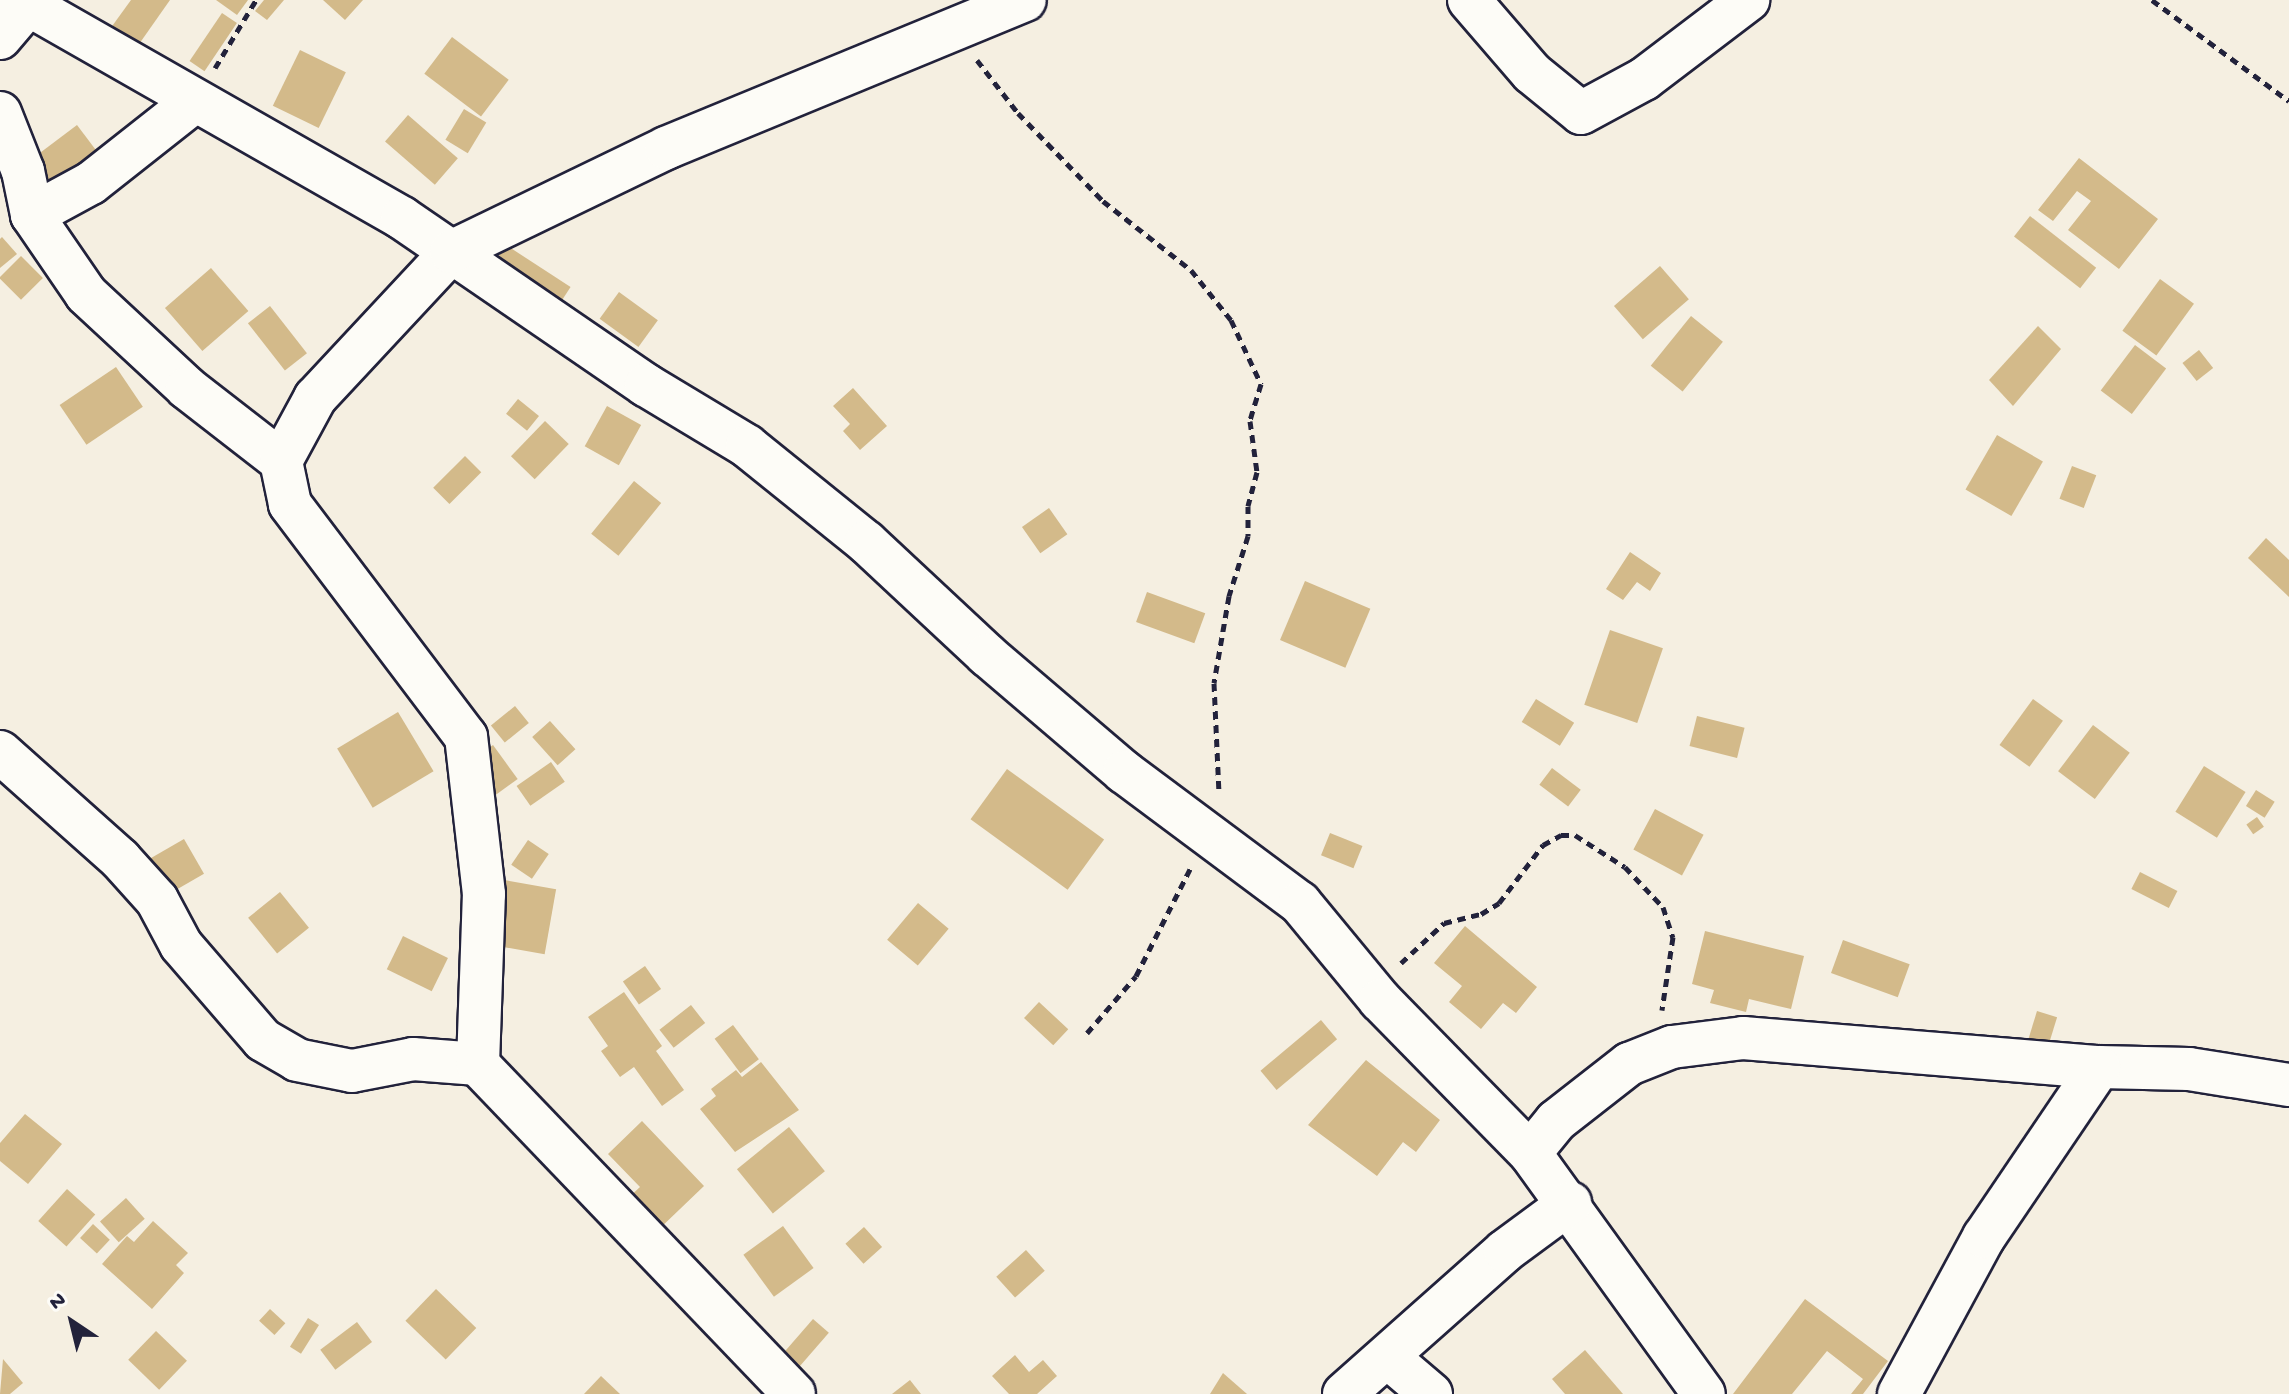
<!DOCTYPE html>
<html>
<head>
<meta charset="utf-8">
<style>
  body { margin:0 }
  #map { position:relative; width:2289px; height:1394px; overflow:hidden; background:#f5efe1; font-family:"Gochi Hand",sans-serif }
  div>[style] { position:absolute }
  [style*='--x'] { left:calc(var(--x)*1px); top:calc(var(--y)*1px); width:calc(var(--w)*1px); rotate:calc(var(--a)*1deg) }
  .building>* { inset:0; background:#d3ba8a; transform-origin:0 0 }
  .path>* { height:5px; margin-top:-2.5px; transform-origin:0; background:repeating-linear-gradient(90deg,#22223b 0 8px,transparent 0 14px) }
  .roads { filter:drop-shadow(2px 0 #22223b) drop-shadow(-2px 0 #22223b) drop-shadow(0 2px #22223b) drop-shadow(0 -2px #22223b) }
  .minor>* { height:42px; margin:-21px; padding:0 21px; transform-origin:21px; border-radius:21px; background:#fdfcf7 }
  span { translate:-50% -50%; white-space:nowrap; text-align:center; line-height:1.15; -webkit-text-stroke:7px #fdfcf7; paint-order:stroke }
  .north { position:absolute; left:32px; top:1282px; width:80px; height:80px; -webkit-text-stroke:6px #fdfcf7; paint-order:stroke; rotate:325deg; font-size:22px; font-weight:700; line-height:32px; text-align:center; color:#22223b }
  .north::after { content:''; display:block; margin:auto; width:28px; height:36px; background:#22223b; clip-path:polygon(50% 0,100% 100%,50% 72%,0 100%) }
</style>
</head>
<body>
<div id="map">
  <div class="building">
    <i style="clip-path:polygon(131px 0,170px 0,137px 47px,110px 29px)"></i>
    <i style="clip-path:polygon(216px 0,248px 0,237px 15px)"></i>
    <i style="clip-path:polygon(264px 0,284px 0,267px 20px,255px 11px)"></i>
    <i style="clip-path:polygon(323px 0,363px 0,345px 20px)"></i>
    <i style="left:222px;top:13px;width:18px;height:58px;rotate:34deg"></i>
    <i style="left:452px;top:37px;width:71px;height:46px;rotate:37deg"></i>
    <i style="left:300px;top:50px;width:51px;height:62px;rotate:26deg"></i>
    <i style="left:464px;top:109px;width:26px;height:36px;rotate:31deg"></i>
    <i style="left:408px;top:115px;width:66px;height:35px;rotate:41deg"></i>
    <i style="left:77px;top:125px;width:41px;height:59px;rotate:53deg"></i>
    <i style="clip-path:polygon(2079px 158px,2158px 219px,2119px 269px,2068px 230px,2091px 201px,2077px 191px,2053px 221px,2038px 210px)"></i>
    <i style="left:2030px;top:216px;width:84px;height:26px;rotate:38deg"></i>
    <i style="clip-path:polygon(2px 237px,17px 254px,0 268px,0 239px)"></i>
    <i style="left:506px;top:245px;width:77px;height:29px;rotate:33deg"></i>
    <i style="left:21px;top:256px;width:31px;height:31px;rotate:45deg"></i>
    <i style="left:1660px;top:266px;width:44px;height:61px;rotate:49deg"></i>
    <i style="left:211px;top:268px;width:57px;height:61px;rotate:49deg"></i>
    <i style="left:2160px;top:279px;width:42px;height:64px;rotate:36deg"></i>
    <i style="left:619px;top:292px;width:48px;height:33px;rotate:36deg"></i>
    <i style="left:270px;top:306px;width:60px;height:28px;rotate:52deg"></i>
    <i style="left:1691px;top:316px;width:41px;height:64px;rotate:39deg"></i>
    <i style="clip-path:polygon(2038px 326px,2061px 349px,2013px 406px,1989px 380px)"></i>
    <i style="left:2135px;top:345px;width:39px;height:57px;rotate:37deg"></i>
    <i style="left:2199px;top:350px;width:23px;height:21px;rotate:52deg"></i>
    <i style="left:116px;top:367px;width:48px;height:68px;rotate:56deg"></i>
    <i style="clip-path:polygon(853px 388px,887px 426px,860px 450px,843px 431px,850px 424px,833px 406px)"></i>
    <i style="left:518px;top:399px;width:27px;height:19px;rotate:39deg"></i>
    <i style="left:607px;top:406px;width:39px;height:46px;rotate:29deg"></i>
    <i style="left:545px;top:421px;width:33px;height:49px;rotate:44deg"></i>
    <i style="left:1997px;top:435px;width:53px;height:63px;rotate:30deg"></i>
    <i style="left:465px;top:456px;width:23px;height:45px;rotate:45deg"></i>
    <i style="left:2072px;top:466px;width:26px;height:35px;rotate:21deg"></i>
    <i style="left:634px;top:481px;width:35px;height:68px;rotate:39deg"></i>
    <i style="left:1049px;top:508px;width:32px;height:33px;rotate:55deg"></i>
    <i style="clip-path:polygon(2266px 538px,2289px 560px,2289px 597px,2248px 558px)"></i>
    <i style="clip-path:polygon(1630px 552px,1661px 573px,1650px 591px,1637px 582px,1623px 600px,1606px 589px)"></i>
    <i style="left:1305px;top:581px;width:71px;height:64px;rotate:23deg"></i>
    <i style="left:1147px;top:592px;width:62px;height:32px;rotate:20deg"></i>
    <i style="left:1610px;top:630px;width:56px;height:79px;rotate:19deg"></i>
    <i style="left:1536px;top:699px;width:45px;height:27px;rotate:32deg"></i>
    <i style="left:2033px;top:699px;width:37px;height:57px;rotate:36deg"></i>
    <i style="left:515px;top:706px;width:22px;height:31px;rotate:51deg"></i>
    <i style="left:398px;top:712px;width:69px;height:71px;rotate:59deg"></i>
    <i style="left:1697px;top:716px;width:49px;height:31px;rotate:14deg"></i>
    <i style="left:550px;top:721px;width:38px;height:24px;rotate:48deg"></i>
    <i style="left:2093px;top:725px;width:46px;height:58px;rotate:37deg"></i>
    <i style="left:493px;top:745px;width:42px;height:29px;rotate:54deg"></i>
    <i style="left:551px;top:762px;width:24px;height:42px;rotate:55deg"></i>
    <i style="left:2204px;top:766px;width:49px;height:54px;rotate:32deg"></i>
    <i style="left:1552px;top:768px;width:36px;height:21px;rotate:37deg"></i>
    <i style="left:1007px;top:769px;width:120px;height:62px;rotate:36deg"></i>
    <i style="left:2256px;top:790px;width:22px;height:19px;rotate:32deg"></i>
    <i style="left:1655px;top:809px;width:55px;height:46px;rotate:28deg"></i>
    <i style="left:2257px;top:817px;width:12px;height:13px;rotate:55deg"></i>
    <i style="left:1330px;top:833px;width:35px;height:24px;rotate:22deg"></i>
    <i style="left:184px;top:839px;width:40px;height:41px;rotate:60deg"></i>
    <i style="left:528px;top:840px;width:25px;height:30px;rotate:34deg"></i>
    <i style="left:2140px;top:872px;width:42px;height:19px;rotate:27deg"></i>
    <i style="left:498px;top:879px;width:59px;height:66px;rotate:10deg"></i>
    <i style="left:280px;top:892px;width:46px;height:41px;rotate:51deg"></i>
    <i style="left:918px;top:903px;width:40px;height:48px;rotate:40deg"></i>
    <i style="clip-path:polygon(1465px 926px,1537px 987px,1516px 1013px,1503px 1003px,1481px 1029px,1449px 1002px,1462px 986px,1434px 963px)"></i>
    <i style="clip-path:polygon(1705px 931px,1804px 956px,1791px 1009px,1749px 999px,1746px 1012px,1710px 1003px,1714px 990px,1692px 984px)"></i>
    <i style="left:403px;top:936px;width:50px;height:37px;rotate:26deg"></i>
    <i style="left:1843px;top:940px;width:71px;height:35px;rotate:20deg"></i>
    <i style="left:645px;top:966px;width:28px;height:27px;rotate:55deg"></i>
    <i style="clip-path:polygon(624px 992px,662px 1046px,656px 1051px,684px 1090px,662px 1106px,634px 1067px,620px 1077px,601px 1051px,608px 1046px,588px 1017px)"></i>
    <i style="left:1039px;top:1002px;width:40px;height:22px;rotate:43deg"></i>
    <i style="left:691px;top:1005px;width:23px;height:40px;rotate:52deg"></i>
    <i style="left:2037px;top:1011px;width:21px;height:31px;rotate:17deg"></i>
    <i style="left:1321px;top:1020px;width:25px;height:79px;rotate:50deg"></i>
    <i style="left:733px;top:1025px;width:43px;height:23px;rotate:53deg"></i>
    <i style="clip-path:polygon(1366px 1060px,1440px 1120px,1416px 1152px,1403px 1142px,1377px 1176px,1308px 1125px)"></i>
    <i style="clip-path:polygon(761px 1062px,799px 1110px,735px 1152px,700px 1109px,716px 1096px,711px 1089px,736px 1070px,742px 1077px)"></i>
    <i style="clip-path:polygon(25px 1114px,62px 1144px,28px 1184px,0 1161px,0 1143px)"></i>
    <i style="clip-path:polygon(642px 1121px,704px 1186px,656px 1232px,626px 1200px,640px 1187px,608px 1154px)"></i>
    <i style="left:789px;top:1127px;width:57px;height:67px;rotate:51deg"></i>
    <i style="left:67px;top:1189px;width:38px;height:43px;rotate:42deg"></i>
    <i style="left:126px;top:1198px;width:28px;height:35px;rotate:48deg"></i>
    <i style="clip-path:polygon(153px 1221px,188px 1253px,176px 1265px,184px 1273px,152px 1309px,102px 1264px,127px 1236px,134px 1242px)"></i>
    <i style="left:93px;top:1224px;width:23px;height:19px;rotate:43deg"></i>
    <i style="left:783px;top:1226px;width:52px;height:49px;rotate:54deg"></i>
    <i style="left:864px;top:1227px;width:27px;height:25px;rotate:48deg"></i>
    <i style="left:1026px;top:1250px;width:28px;height:40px;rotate:48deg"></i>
    <i style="left:436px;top:1289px;width:56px;height:44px;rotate:44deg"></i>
    <i style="clip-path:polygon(1805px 1299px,1888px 1361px,1863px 1394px,1851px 1394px,1863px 1379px,1827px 1351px,1792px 1394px,1733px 1394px)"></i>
    <i style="left:270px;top:1309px;width:21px;height:16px;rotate:43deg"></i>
    <i style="left:308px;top:1318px;width:13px;height:34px;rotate:32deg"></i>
    <i style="left:813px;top:1319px;width:21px;height:46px;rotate:41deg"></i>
    <i style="left:357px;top:1322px;width:25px;height:46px;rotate:53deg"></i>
    <i style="left:156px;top:1331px;width:43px;height:40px;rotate:44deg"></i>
    <i style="clip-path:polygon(1585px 1350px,1623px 1394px,1565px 1394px,1552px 1379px)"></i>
    <i style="clip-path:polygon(1015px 1355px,1029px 1372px,1043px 1360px,1057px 1376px,1037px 1394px,1009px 1394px,992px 1376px)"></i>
    <i style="clip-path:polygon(3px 1359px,23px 1383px,10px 1394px,0 1394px)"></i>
    <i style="clip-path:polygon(1223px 1373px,1247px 1394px,1210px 1394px)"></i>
    <i style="clip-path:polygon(601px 1376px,620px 1394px,584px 1394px)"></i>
    <i style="clip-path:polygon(910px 1380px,921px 1394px,892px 1394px)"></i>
  </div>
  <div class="path">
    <i style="--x:2152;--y:0;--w:170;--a:36.4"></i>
    <i style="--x:977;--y:60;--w:67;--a:52.3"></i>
    <i style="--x:1018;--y:113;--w:122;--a:46"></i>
    <i style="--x:1103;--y:201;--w:112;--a:38.1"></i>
    <i style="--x:1191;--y:270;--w:64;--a:51.3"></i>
    <i style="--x:1231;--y:320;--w:71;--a:64.9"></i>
    <i style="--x:1261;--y:384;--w:39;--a:107"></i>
    <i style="--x:1250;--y:421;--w:51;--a:82.2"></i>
    <i style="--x:1257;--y:472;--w:35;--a:105"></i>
    <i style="--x:1248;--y:506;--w:30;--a:90"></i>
    <i style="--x:1248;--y:536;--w:63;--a:107.6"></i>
    <i style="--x:1229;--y:596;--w:88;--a:99.8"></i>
    <i style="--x:1214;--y:683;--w:111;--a:87.4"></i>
    <i style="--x:215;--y:68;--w:79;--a:-58.9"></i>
    <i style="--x:1401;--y:963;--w:59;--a:-42.9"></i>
    <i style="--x:1444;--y:923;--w:38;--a:-14"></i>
    <i style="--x:1481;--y:914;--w:21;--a:-31"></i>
    <i style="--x:1499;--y:903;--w:73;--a:-52.8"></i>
    <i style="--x:1543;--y:845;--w:21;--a:-29"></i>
    <i style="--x:1561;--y:835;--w:14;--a:0"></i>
    <i style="--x:1575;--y:835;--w:59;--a:32.6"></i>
    <i style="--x:1625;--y:867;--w:55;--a:46.5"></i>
    <i style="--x:1663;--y:907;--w:32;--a:72"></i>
    <i style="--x:1673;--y:937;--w:74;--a:98.6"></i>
    <i style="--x:1087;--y:1033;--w:75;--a:-49.3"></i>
    <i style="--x:1136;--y:976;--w:120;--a:-63.2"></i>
  </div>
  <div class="roads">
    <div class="minor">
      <i style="--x:20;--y:0;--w:440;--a:29.7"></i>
      <i style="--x:402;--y:218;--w:296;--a:34.4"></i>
      <i style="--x:646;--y:385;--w:118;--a:31.1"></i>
      <i style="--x:747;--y:446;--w:153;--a:38.9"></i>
      <i style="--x:866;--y:542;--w:166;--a:43"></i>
      <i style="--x:987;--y:655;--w:180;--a:40.5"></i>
      <i style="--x:1124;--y:772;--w:219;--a:36.7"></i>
      <i style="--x:1300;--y:903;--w:126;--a:50.5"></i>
      <i style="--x:1380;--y:1000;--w:214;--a:45.6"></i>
      <i style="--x:1530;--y:1153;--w:297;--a:54.2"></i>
      <i style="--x:1469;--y:0;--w:96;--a:49.2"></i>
      <i style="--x:1532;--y:73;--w:63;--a:39.2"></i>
      <i style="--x:1581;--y:113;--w:72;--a:-28.4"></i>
      <i style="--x:1644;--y:79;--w:131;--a:-37.2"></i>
      <i style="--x:0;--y:38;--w:43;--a:-49.7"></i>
      <i style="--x:0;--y:113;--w:62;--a:68.4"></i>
      <i style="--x:23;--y:171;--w:45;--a:78.4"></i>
      <i style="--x:32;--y:215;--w:96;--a:55.6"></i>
      <i style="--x:86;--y:294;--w:138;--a:42.9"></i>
      <i style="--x:187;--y:388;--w:119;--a:37.8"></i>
      <i style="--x:32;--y:215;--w:67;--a:-28.5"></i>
      <i style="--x:91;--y:183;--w:132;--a:-38.3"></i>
      <i style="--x:0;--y:752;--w:161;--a:41.7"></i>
      <i style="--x:120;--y:859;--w:55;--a:47.9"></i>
      <i style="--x:157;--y:900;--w:51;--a:61.9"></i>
      <i style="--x:181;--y:945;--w:125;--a:49.2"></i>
      <i style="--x:263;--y:1040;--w:39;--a:30"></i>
      <i style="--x:297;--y:1060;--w:56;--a:11.3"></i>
      <i style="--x:352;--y:1071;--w:62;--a:-11.1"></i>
      <i style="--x:413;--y:1059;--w:65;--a:4.4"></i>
      <i style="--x:1530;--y:1153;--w:41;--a:-50.9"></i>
      <i style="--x:1556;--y:1121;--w:93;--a:-38"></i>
      <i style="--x:1629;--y:1064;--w:46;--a:-21.6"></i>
      <i style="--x:1672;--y:1047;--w:72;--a:-7.2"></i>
      <i style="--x:1743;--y:1038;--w:357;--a:4.7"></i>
      <i style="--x:2099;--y:1067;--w:90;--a:1.3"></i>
      <i style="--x:2189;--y:1069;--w:101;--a:9.1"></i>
      <i style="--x:1390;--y:1359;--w:54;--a:40.5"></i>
      <i style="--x:794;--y:1394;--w:457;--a:-133.8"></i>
      <i style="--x:478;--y:1064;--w:170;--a:-88"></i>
      <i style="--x:484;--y:894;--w:158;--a:-96.5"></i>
      <i style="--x:466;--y:737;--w:292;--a:-127.1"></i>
      <i style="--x:290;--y:504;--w:44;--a:-101.8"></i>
      <i style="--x:281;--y:461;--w:72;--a:-61.6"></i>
      <i style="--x:315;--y:398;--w:200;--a:-47"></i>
      <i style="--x:451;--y:252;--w:239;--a:-25.8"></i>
      <i style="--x:666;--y:148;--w:388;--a:-22.4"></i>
      <i style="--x:1344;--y:1394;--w:215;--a:-41.6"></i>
      <i style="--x:1505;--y:1251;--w:81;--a:-36.4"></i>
      <i style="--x:1899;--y:1394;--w:179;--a:-61.6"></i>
      <i style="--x:1984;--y:1237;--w:205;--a:-55.9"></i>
    </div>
  </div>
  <div class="north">N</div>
</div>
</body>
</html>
